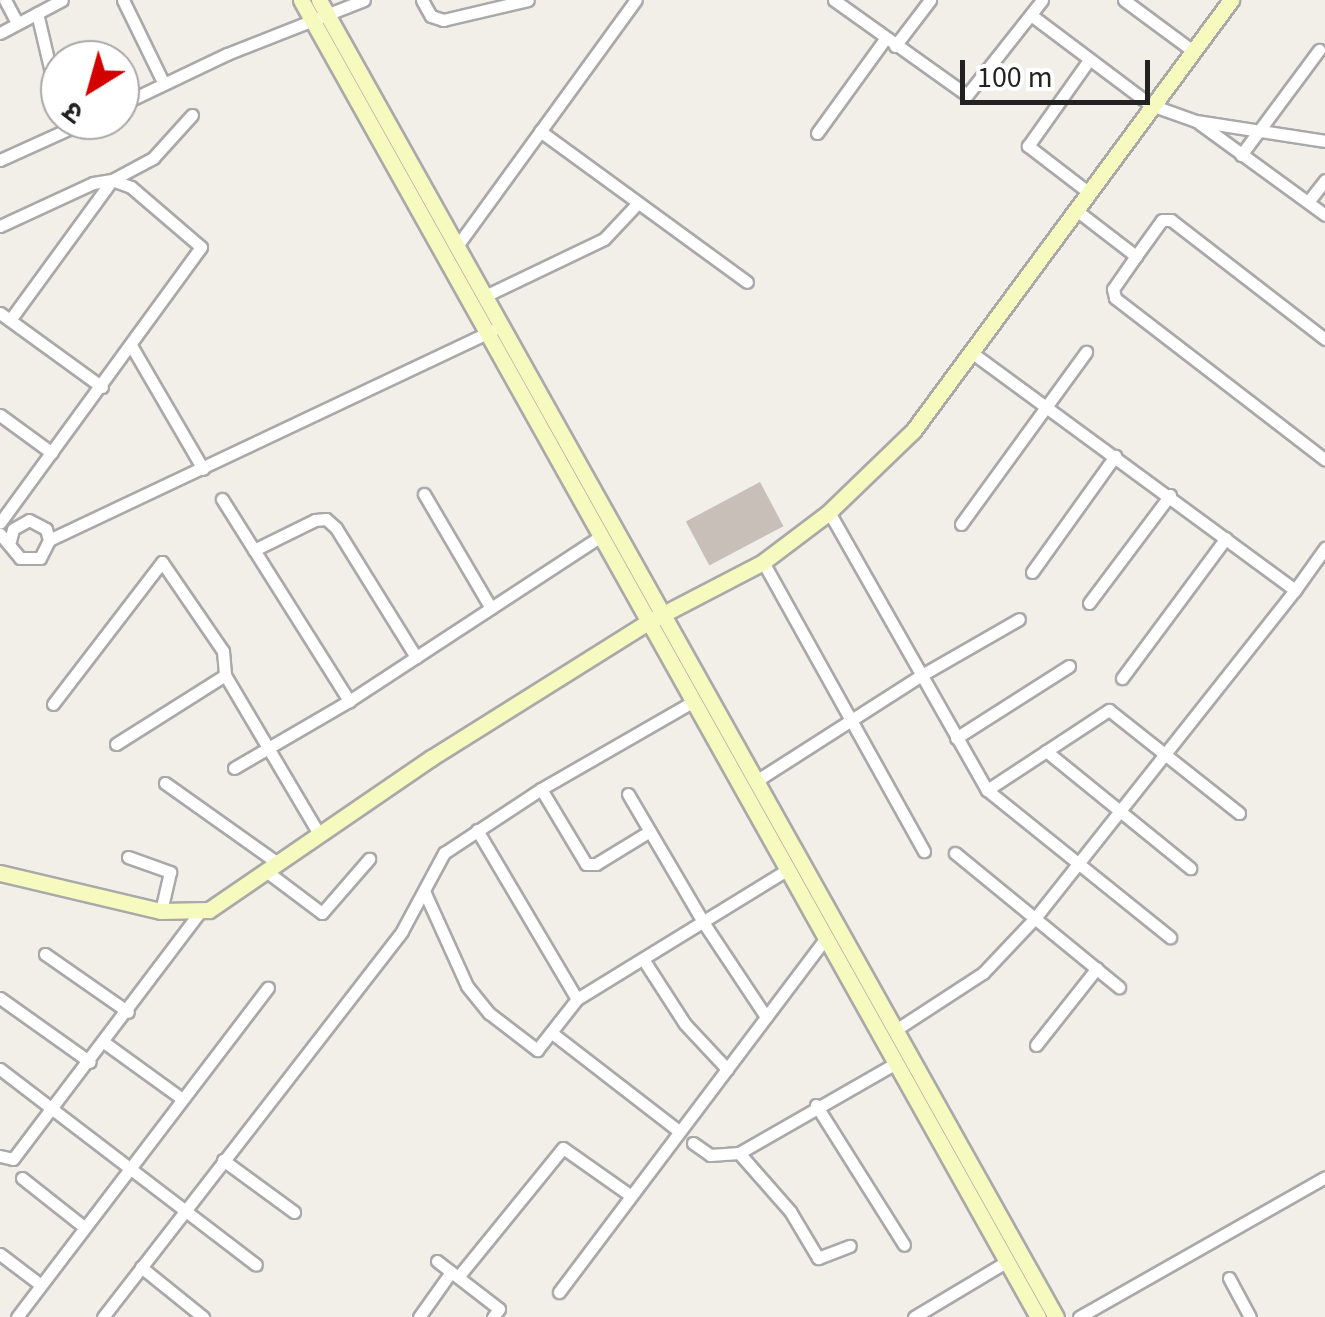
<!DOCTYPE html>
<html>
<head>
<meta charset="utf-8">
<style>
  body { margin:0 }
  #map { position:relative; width:1325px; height:1317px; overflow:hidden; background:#f2efe9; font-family:"Source Sans 3","Noto Sans Devanagari",sans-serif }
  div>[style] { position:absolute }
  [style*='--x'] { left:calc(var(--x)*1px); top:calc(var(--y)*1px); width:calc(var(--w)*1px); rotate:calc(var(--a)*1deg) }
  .building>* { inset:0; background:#c7bfb8; transform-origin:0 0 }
  .roads { filter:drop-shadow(2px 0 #a9a9a9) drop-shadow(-2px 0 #a9a9a9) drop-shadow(0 2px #a9a9a9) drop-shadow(0 -2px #a9a9a9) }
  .street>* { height:11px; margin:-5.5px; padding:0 5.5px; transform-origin:5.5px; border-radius:5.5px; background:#fff }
  .secondary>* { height:15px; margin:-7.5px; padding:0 7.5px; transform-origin:7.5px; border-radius:7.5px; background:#f7fabf }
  span { translate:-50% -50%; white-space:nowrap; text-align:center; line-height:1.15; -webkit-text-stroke:8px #fff; paint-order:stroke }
  .north { position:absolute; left:40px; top:40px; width:100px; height:100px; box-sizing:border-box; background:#fff; border:2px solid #a7a7a7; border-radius:50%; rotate:217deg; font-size:28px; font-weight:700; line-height:40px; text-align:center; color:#222 }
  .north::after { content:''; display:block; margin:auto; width:35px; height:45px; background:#d40000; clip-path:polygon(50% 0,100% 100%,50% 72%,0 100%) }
  .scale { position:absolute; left:960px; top:60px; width:190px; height:45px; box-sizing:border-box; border:5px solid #222; border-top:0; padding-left:12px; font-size:30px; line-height:35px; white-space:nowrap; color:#222; -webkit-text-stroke:8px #fff; paint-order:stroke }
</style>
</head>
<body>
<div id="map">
  <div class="building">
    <i style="left:760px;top:482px;width:50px;height:84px;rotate:62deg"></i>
  </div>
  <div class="roads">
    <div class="street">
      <i style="--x:5;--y:0;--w:26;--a:62"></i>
      <i style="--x:123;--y:0;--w:93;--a:64"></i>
      <i style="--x:422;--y:0;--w:18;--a:61"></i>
      <i style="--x:431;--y:16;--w:13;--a:18"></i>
      <i style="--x:443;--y:20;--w:87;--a:-13.2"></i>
      <i style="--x:834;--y:0;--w:163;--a:35.5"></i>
      <i style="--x:967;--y:95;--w:121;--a:-51.7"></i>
      <i style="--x:1124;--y:0;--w:86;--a:36.5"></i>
      <i style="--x:37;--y:13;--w:100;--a:76.7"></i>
      <i style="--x:1031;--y:15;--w:150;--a:36.9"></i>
      <i style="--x:1151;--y:105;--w:48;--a:19.6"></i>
      <i style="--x:1196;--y:121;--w:131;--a:8.8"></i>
      <i style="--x:0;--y:33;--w:70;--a:-28"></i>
      <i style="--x:895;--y:46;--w:58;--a:-52.7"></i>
      <i style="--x:120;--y:105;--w:119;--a:-25.5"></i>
      <i style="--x:227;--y:54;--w:147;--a:-21.5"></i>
      <i style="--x:1199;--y:123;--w:156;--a:36.1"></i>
      <i style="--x:540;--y:131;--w:256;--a:36.1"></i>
      <i style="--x:817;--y:133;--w:116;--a:-54.1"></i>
      <i style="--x:1241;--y:155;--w:131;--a:-53.4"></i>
      <i style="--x:0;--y:160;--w:97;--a:-24.4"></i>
      <i style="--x:1088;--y:192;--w:76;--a:-142.5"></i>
      <i style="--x:1028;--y:146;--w:105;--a:-54.7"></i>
      <i style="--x:1308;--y:202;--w:28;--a:-52"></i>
      <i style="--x:1076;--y:210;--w:76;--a:37.5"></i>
      <i style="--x:1136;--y:256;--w:40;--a:124.9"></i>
      <i style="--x:1113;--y:289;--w:9;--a:77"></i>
      <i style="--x:1115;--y:298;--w:265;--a:37.6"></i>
      <i style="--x:0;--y:226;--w:102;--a:-24.8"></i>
      <i style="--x:93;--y:183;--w:19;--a:-9"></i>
      <i style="--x:112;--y:180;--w:20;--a:20"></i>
      <i style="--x:131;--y:187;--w:92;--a:40.6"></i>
      <i style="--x:201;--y:247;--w:341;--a:126.1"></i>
      <i style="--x:457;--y:246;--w:304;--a:-54"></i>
      <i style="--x:1136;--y:256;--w:44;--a:-54.2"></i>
      <i style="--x:1162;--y:220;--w:9;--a:0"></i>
      <i style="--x:1171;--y:220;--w:195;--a:37.7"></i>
      <i style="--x:485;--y:296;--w:132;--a:-25.6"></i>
      <i style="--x:604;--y:239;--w:47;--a:-46.7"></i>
      <i style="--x:0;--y:313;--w:126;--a:36"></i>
      <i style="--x:10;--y:320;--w:173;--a:-53.9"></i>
      <i style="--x:112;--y:180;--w:47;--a:-28.2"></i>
      <i style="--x:153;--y:158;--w:58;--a:-47.8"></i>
      <i style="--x:132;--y:347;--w:141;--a:59.8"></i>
      <i style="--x:0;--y:415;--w:64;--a:36.2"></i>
      <i style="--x:424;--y:494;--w:132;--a:59.6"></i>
      <i style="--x:222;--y:499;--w:239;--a:57.8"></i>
      <i style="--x:829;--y:512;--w:320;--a:60.4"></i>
      <i style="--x:987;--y:790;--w:235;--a:38.8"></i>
      <i style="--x:961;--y:524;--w:213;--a:-54"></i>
      <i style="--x:0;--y:534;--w:31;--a:50"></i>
      <i style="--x:20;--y:558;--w:20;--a:0"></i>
      <i style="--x:40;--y:558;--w:20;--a:-63"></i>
      <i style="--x:49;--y:540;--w:491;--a:-25.3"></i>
      <i style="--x:10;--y:541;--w:12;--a:-76"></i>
      <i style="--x:13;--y:529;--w:18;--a:-29"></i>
      <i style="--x:29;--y:520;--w:19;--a:28"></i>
      <i style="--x:46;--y:529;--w:11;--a:75"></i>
      <i style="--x:254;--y:550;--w:68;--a:-26.2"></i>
      <i style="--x:315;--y:520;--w:11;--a:-5"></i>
      <i style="--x:326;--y:519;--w:13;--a:42"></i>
      <i style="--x:336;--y:528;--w:152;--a:58.2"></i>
      <i style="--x:763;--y:562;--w:331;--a:60.9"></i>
      <i style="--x:1032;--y:572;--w:143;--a:-54.4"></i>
      <i style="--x:1295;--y:590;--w:52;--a:-54.5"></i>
      <i style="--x:1089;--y:603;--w:135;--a:-53.1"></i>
      <i style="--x:1122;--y:678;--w:174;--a:-53.4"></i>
      <i style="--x:53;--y:704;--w:179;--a:-52.5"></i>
      <i style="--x:162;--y:562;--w:108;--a:55.6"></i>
      <i style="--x:223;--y:651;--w:24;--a:85"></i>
      <i style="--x:225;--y:675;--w:185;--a:59.4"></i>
      <i style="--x:956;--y:738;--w:134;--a:-32.5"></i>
      <i style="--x:116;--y:744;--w:129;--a:-32.3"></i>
      <i style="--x:1046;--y:751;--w:186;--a:39.1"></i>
      <i style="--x:234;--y:768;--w:133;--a:-30.2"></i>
      <i style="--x:349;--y:701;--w:300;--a:-33.2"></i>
      <i style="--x:756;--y:781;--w:195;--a:-32.6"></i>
      <i style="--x:920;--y:676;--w:114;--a:-29.9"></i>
      <i style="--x:165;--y:783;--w:136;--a:35.4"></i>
      <i style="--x:541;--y:789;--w:87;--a:59"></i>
      <i style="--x:586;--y:864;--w:10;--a:0"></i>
      <i style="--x:596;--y:864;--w:63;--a:-31.4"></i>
      <i style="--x:987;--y:790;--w:146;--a:-33.3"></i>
      <i style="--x:1109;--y:710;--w:166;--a:38.4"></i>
      <i style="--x:628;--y:794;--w:148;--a:59.6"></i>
      <i style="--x:703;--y:922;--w:114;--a:56.4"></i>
      <i style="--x:477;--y:830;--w:196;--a:59.4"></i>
      <i style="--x:955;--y:853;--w:212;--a:39.3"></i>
      <i style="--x:128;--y:857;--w:45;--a:19.7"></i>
      <i style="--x:170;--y:872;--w:40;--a:103"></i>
      <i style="--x:266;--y:871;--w:70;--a:36.9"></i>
      <i style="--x:322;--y:913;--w:72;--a:-49"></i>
      <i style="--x:424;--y:891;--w:104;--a:65.6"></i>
      <i style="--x:467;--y:986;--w:35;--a:51"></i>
      <i style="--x:489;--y:1013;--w:61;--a:37.6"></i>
      <i style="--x:537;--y:1050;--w:65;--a:-51.9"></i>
      <i style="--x:577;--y:999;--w:246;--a:-31.6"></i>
      <i style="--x:45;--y:954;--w:101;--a:34.9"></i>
      <i style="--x:643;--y:959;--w:77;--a:57.1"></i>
      <i style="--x:685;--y:1024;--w:62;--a:47"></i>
      <i style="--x:0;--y:998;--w:110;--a:35.4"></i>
      <i style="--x:897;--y:1029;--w:103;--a:-33.1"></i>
      <i style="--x:983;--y:973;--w:76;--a:-46.6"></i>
      <i style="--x:1035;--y:918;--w:419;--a:-51.6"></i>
      <i style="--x:1295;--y:590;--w:401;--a:-143.7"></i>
      <i style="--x:552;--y:1033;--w:160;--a:37.7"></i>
      <i style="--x:105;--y:1043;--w:94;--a:35.9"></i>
      <i style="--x:1036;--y:1045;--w:98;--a:-51.6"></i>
      <i style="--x:0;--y:1069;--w:322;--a:37.4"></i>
      <i style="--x:816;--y:1105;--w:165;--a:57.8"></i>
      <i style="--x:693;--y:1143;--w:21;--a:35"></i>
      <i style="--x:710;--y:1155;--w:29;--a:-4"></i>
      <i style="--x:739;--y:1153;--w:181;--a:-29.8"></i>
      <i style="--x:739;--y:1153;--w:77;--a:48.7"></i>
      <i style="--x:790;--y:1211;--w:55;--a:59.2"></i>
      <i style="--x:818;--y:1258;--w:34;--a:-21"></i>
      <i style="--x:0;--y:1156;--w:13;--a:13"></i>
      <i style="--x:13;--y:1159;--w:310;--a:-52.9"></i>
      <i style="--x:223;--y:1160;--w:88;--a:36.2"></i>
      <i style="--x:22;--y:1178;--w:79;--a:38.3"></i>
      <i style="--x:0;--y:1254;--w:51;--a:37.1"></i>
      <i style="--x:437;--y:1261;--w:78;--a:37.7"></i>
      <i style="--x:499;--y:1309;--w:10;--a:127"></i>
      <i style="--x:141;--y:1267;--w:80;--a:38.9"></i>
      <i style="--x:458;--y:1277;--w:166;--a:-50.9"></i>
      <i style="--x:563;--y:1148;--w:83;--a:35.2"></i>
      <i style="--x:1229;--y:1278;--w:44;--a:61.7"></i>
      <i style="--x:559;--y:1292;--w:443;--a:-53"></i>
      <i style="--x:17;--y:1317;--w:414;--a:-52.7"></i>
      <i style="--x:103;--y:1317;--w:488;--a:-52.2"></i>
      <i style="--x:402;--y:931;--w:89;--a:-61.7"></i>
      <i style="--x:444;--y:853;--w:116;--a:-33.4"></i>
      <i style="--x:541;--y:789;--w:174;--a:-29.9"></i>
      <i style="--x:419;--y:1317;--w:55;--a:-54.6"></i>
      <i style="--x:914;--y:1317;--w:107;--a:-30.9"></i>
      <i style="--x:1079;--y:1317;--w:283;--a:-29.6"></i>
    </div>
    <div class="secondary">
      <i style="--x:301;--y:0;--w:1509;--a:60.77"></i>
      <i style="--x:319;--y:0;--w:1509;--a:60.77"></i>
      <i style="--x:0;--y:873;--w:165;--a:13.3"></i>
      <i style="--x:161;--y:911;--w:48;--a:-1.2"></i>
      <i style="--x:209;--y:910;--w:269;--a:-34.4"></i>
      <i style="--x:431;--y:758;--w:254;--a:-32.1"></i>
      <i style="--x:646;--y:623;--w:132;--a:-27.5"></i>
      <i style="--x:763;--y:562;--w:83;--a:-37.1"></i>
      <i style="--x:829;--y:512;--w:117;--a:-44"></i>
      <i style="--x:913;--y:431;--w:536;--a:-53.58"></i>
    </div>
  </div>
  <div class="north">उ</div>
  <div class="scale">100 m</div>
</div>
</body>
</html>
